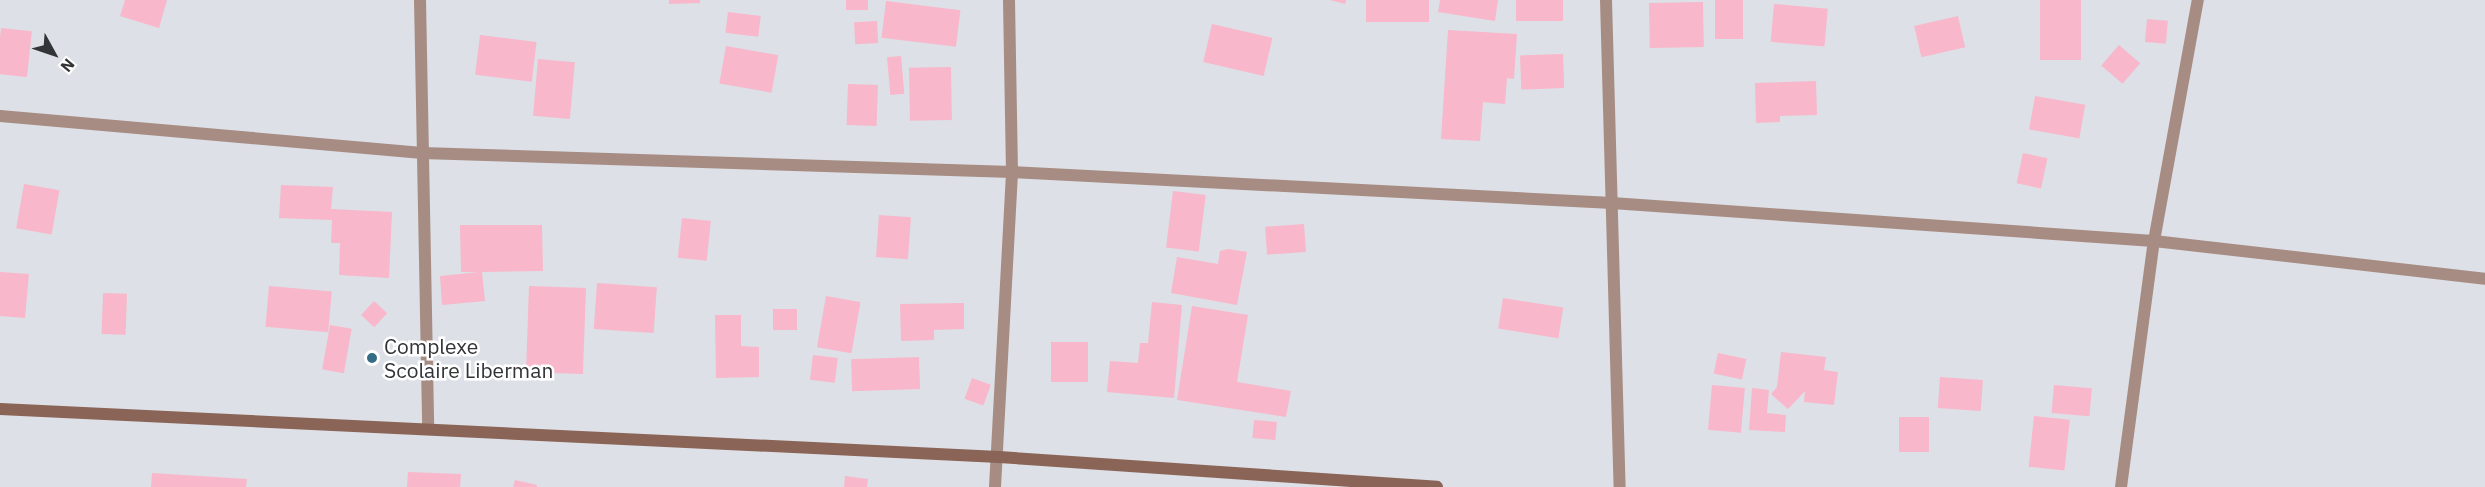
<!DOCTYPE html>
<html>
<head>
<meta charset="utf-8">
<style>
  body { margin:0 }
  #map { position:relative; width:2485px; height:487px; overflow:hidden; background:#dde0e6; font-family:"IBM Plex Sans",sans-serif }
  div>[style] { position:absolute }
  [style*='--x'] { left:calc(var(--x)*1px); top:calc(var(--y)*1px); width:calc(var(--w)*1px); rotate:calc(var(--a)*1deg) }
  .building>* { inset:0; background:#f8b7ca; transform-origin:0 0 }
  .street>* { height:12px; margin:-6px; padding:0 6px; transform-origin:6px; border-radius:6px; background:#a78c83 }
  .secondary>* { height:12px; margin:-6px; padding:0 6px; transform-origin:6px; border-radius:6px; background:#8a6457 }
  .dots>* { width:16px; height:16px; translate:-50% -50%; box-sizing:border-box; border:3px solid #fff; border-radius:50% }
  span { translate:-50% -50%; white-space:nowrap; text-align:center; line-height:1.15; -webkit-text-stroke:5px #fff; paint-order:stroke }
  .poi-label { font-size:21px; color:#333437 }
  .left { translate:0 -50%; text-align:left }
  .north { position:absolute; left:24px; top:24px; width:60px; height:60px; -webkit-text-stroke:4px #fff; paint-order:stroke; rotate:130deg; font-size:16px; font-weight:700; line-height:24px; text-align:center; color:#333437 }
  .north::after { content:''; display:block; margin:auto; width:21px; height:27px; background:#333437; clip-path:polygon(50% 0,100% 100%,50% 72%,0 100%) }
</style>
</head>
<body>
<div id="map">
  <div class="building">
    <i style="clip-path:polygon(125px 0,167px 0,159px 28px,120px 16px)"></i>
    <i style="clip-path:polygon(669px 0,700px 0,700px 3px,669px 4px)"></i>
    <i style="left:846px;top:0;width:22px;height:10px"></i>
    <i style="clip-path:polygon(1330px 0,1346px 0,1345px 4px)"></i>
    <i style="left:1366px;top:0;width:63px;height:22px"></i>
    <i style="clip-path:polygon(1440px 0,1498px 0,1495px 21px,1438px 12px)"></i>
    <i style="left:1516px;top:0;width:47px;height:21px"></i>
    <i style="left:1715px;top:0;width:28px;height:39px"></i>
    <i style="left:2040px;top:0;width:41px;height:60px"></i>
    <i style="left:886px;top:1px;width:75px;height:37px;rotate:7deg"></i>
    <i style="left:1703px;top:2px;width:45px;height:54px;rotate:89deg"></i>
    <i style="left:1774px;top:4px;width:54px;height:38px;rotate:5deg"></i>
    <i style="left:728px;top:12px;width:33px;height:21px;rotate:7deg"></i>
    <i style="left:1958px;top:16px;width:32px;height:45px;rotate:77deg"></i>
    <i style="left:2147px;top:19px;width:21px;height:23px;rotate:5deg"></i>
    <i style="left:877px;top:21px;width:22px;height:23px;rotate:87deg"></i>
    <i style="left:1212px;top:24px;width:62px;height:39px;rotate:13deg"></i>
    <i style="left:1px;top:28px;width:31px;height:46px;rotate:6deg"></i>
    <i style="clip-path:polygon(1448px 30px,1517px 34px,1514px 79px,1507px 78px,1505px 104px,1483px 102px,1480px 141px,1441px 139px)"></i>
    <i style="left:480px;top:35px;width:57px;height:40px;rotate:7deg"></i>
    <i style="left:2119px;top:45px;width:28px;height:27px;rotate:41deg"></i>
    <i style="left:726px;top:46px;width:53px;height:38px;rotate:10deg"></i>
    <i style="left:1563px;top:54px;width:34px;height:43px;rotate:88deg"></i>
    <i style="left:901px;top:56px;width:38px;height:14px;rotate:85deg"></i>
    <i style="left:538px;top:59px;width:37px;height:57px;rotate:5deg"></i>
    <i style="left:951px;top:67px;width:53px;height:42px;rotate:89deg"></i>
    <i style="clip-path:polygon(1816px 81px,1817px 115px,1780px 116px,1780px 122px,1756px 123px,1755px 83px)"></i>
    <i style="left:848px;top:84px;width:30px;height:41px;rotate:2deg"></i>
    <i style="left:2035px;top:96px;width:51px;height:34px;rotate:10deg"></i>
    <i style="left:2023px;top:153px;width:25px;height:31px;rotate:12deg"></i>
    <i style="left:24px;top:184px;width:36px;height:45px;rotate:10deg"></i>
    <i style="clip-path:polygon(281px 185px,333px 187px,331px 209px,392px 212px,389px 278px,339px 275px,340px 243px,331px 243px,332px 220px,279px 218px)"></i>
    <i style="left:1173px;top:191px;width:33px;height:57px;rotate:7deg"></i>
    <i style="left:879px;top:215px;width:32px;height:42px;rotate:4deg"></i>
    <i style="left:682px;top:218px;width:29px;height:40px;rotate:6deg"></i>
    <i style="left:1304px;top:224px;width:28px;height:39px;rotate:86deg"></i>
    <i style="clip-path:polygon(460px 225px,542px 225px,543px 271px,482px 272px,485px 301px,442px 305px,440px 276px,479px 272px,461px 272px)"></i>
    <i style="clip-path:polygon(1228px 249px,1247px 252px,1237px 305px,1171px 293px,1177px 257px,1218px 264px,1220px 251px)"></i>
    <i style="clip-path:polygon(0 272px,29px 274px,25px 318px,0 316px)"></i>
    <i style="left:597px;top:283px;width:60px;height:46px;rotate:4deg"></i>
    <i style="left:269px;top:286px;width:63px;height:41px;rotate:5deg"></i>
    <i style="left:529px;top:286px;width:57px;height:86px;rotate:2deg"></i>
    <i style="left:103px;top:293px;width:24px;height:41px;rotate:2deg"></i>
    <i style="left:826px;top:296px;width:35px;height:52px;rotate:10deg"></i>
    <i style="left:1503px;top:298px;width:61px;height:31px;rotate:9deg"></i>
    <i style="left:374px;top:301px;width:18px;height:19px;rotate:43deg"></i>
    <i style="clip-path:polygon(1152px 302px,1182px 305px,1174px 398px,1107px 392px,1110px 361px,1138px 363px,1140px 343px,1148px 343px)"></i>
    <i style="clip-path:polygon(964px 303px,964px 329px,934px 330px,934px 340px,901px 341px,900px 304px)"></i>
    <i style="clip-path:polygon(1192px 306px,1248px 315px,1237px 382px,1291px 391px,1286px 417px,1177px 400px)"></i>
    <i style="left:773px;top:309px;width:24px;height:21px"></i>
    <i style="clip-path:polygon(715px 315px,741px 315px,741px 346px,759px 347px,759px 377px,716px 378px)"></i>
    <i style="left:330px;top:325px;width:22px;height:45px;rotate:10deg"></i>
    <i style="left:1051px;top:342px;width:37px;height:40px"></i>
    <i style="clip-path:polygon(1781px 352px,1826px 357px,1824px 370px,1838px 372px,1834px 405px,1804px 402px,1805px 391px,1788px 409px,1771px 394px,1777px 387px)"></i>
    <i style="left:1718px;top:353px;width:29px;height:21px;rotate:12deg"></i>
    <i style="left:813px;top:355px;width:25px;height:25px;rotate:7deg"></i>
    <i style="left:919px;top:357px;width:32px;height:68px;rotate:88deg"></i>
    <i style="left:1940px;top:377px;width:43px;height:31px;rotate:4deg"></i>
    <i style="left:972px;top:378px;width:20px;height:22px;rotate:20deg"></i>
    <i style="left:1712px;top:385px;width:33px;height:45px;rotate:5deg"></i>
    <i style="left:2054px;top:385px;width:38px;height:28px;rotate:5deg"></i>
    <i style="clip-path:polygon(1752px 388px,1769px 390px,1767px 413px,1786px 415px,1785px 432px,1749px 430px)"></i>
    <i style="left:2034px;top:416px;width:36px;height:51px;rotate:6deg"></i>
    <i style="left:1929px;top:417px;width:35px;height:30px;rotate:90deg"></i>
    <i style="left:1254px;top:420px;width:23px;height:18px;rotate:5deg"></i>
    <i style="clip-path:polygon(408px 472px,461px 474px,460px 487px,407px 487px)"></i>
    <i style="clip-path:polygon(152px 473px,247px 479px,246px 487px,151px 487px)"></i>
    <i style="clip-path:polygon(845px 476px,868px 479px,867px 487px,844px 487px)"></i>
    <i style="clip-path:polygon(515px 480px,537px 485px,537px 487px,513px 487px)"></i>
  </div>
  <div class="street">
    <i style="--x:420;--y:0;--w:428;--a:88.9"></i>
    <i style="--x:1606;--y:0;--w:487;--a:88.4"></i>
    <i style="--x:0;--y:116;--w:424;--a:5"></i>
    <i style="--x:422;--y:153;--w:590;--a:1.84"></i>
    <i style="--x:1012;--y:172;--w:601;--a:2.96"></i>
    <i style="--x:1612;--y:203;--w:543;--a:4.01"></i>
    <i style="--x:2154;--y:241;--w:333;--a:6.5"></i>
    <i style="--x:995;--y:487;--w:315;--a:-86.9"></i>
    <i style="--x:1012;--y:172;--w:172;--a:-91"></i>
    <i style="--x:2121;--y:487;--w:248;--a:-82.4"></i>
    <i style="--x:2154;--y:241;--w:245;--a:-79.7"></i>
  </div>
  <div class="secondary">
    <i style="--x:0;--y:409;--w:1000;--a:2.75"></i>
    <i style="--x:999;--y:457;--w:439;--a:3.9"></i>
  </div>
  <div class="dots">
    <i style="left:372px;top:358px;background:#346c86"></i>
  </div>
  <div class="poi-label">
    <span class="left" style="left:384px;top:358px">Complexe<br>Scolaire Liberman</span>
  </div>
  <div class="north">N</div>
</div>
</body>
</html>
